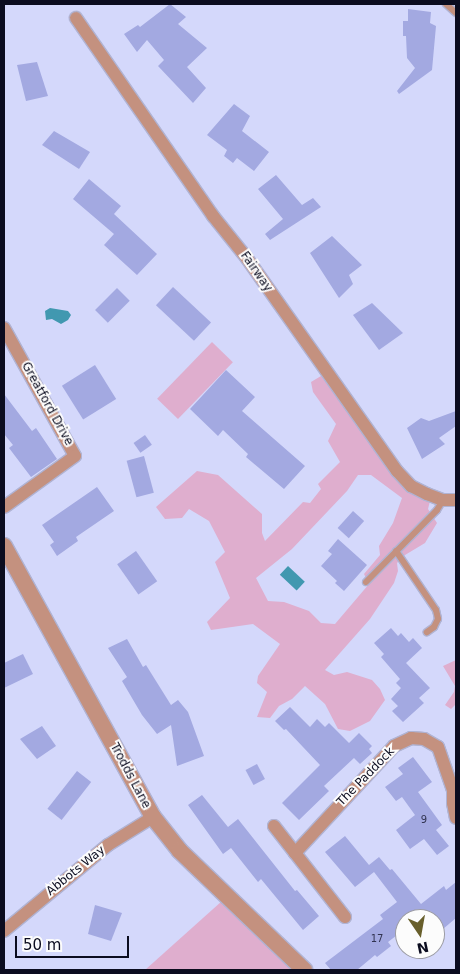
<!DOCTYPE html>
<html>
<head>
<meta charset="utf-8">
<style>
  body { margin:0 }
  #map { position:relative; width:460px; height:974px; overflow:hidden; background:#d4d8fb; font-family:"DejaVu Sans",sans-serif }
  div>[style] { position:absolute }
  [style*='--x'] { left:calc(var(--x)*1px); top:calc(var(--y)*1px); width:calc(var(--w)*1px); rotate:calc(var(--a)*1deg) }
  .green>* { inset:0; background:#dfaece; transform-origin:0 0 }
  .water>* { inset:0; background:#4198b0; transform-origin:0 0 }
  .building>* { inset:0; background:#a3a9e1; transform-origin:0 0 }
  .roads { filter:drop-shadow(1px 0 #b0b3d3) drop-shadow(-1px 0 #b0b3d3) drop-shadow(0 1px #b0b3d3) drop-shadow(0 -1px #b0b3d3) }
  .service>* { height:6px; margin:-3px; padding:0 3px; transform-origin:3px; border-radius:3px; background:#c4917f }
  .minor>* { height:12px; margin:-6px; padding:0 6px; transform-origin:6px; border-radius:6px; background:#c4917f }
  .tertiary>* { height:16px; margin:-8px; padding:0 8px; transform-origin:8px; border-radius:8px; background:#c4917f }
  span { translate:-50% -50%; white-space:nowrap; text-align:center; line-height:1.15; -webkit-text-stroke:4px #fcfcfc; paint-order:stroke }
  .number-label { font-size:10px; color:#313350 }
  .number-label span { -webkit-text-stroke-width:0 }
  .street-label { font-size:12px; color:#0b0c1f }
  .frame { position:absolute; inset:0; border:5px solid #0b0c1f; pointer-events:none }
  .north { position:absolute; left:395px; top:909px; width:50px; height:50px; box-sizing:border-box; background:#fcfcfc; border:1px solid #9c9ca4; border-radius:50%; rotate:168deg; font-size:14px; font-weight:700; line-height:20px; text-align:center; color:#0b0c1f }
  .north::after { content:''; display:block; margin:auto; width:18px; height:22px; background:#685f2c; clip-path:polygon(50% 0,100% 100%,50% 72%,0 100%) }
  .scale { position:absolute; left:15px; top:936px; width:114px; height:22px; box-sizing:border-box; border:2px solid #0b0c1f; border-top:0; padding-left:6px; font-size:15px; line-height:18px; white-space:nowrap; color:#0b0c1f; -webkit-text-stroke:4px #fcfcfc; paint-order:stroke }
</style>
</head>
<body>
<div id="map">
  <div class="green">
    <i style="left:212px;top:342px;width:29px;height:79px;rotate:44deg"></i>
    <i style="clip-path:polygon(evenodd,321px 376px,383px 460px,430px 501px,428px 509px,437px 523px,425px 543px,405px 555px,397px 563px,398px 571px,394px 583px,370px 619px,325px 670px,334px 675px,347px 672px,372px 680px,380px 689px,385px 700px,370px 721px,350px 731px,338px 729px,325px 704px,305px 686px,292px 699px,279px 706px,270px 718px,257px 717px,267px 692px,257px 683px,258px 676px,280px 644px,253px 624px,211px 630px,207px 622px,230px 598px,215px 562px,225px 552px,209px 521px,189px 509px,182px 518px,165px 519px,156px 507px,197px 471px,218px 475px,262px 514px,262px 533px,265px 541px,303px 502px,310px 503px,321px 489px,318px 484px,340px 462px,328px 441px,336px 424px,313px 392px,311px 382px,321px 376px,358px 475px,371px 475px,402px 498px,393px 523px,379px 546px,380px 555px,364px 574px,369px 584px,335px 624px,321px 623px,309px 611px,284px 602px,268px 601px,256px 578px,292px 549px,347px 491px,358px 475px)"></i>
    <i style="clip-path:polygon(456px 660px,456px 704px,451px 709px,445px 705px,454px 692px,455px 686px,443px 666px)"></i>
    <i style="clip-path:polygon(222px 901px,293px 970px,145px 970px)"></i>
  </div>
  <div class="water">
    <i style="clip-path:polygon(50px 308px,68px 311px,71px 315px,68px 320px,61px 324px,52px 319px,46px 320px,45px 311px)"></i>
    <i style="left:288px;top:566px;width:23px;height:12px;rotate:43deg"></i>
  </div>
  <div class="building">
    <i style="clip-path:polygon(170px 4px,186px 17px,178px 24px,207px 48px,187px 67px,206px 88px,193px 103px,158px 66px,164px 60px,147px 40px,137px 52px,124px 34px,138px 25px,140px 27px)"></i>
    <i style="clip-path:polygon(408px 9px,431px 12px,430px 23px,436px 26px,432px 70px,399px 94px,397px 91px,415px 68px,407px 58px,406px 36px,403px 36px,403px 21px,408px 21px)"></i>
    <i style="clip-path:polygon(37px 62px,48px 96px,26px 101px,17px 65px)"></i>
    <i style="clip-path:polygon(234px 104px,250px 116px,242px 131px,269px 152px,254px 171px,237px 158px,233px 163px,224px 156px,227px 150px,207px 135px)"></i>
    <i style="clip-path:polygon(54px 131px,90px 152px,79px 169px,42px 145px)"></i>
    <i style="clip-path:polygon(276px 175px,302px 205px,313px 198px,321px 207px,270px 240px,265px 234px,283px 219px,258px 189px)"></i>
    <i style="clip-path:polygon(89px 179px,121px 206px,114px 214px,157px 254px,137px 275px,104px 245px,114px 234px,73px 199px)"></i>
    <i style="clip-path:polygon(332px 236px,362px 265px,349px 275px,353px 284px,339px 298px,310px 253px)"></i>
    <i style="left:173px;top:287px;width:52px;height:25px;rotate:43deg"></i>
    <i style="left:117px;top:288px;width:18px;height:31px;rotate:45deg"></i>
    <i style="clip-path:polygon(372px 303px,403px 333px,379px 350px,353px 315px)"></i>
    <i style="left:95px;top:365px;width:40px;height:39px;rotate:58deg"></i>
    <i style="clip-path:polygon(226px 370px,255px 397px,242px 411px,305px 466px,284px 489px,246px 457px,248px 454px,223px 430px,218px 436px,190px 409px)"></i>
    <i style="clip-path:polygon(4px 394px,32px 431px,36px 428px,57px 459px,31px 477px,9px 448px,13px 445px,4px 434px)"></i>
    <i style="clip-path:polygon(456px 411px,456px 426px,439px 438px,445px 444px,422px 459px,407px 428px,421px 418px,429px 421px)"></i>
    <i style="left:145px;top:435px;width:12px;height:14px;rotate:55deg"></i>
    <i style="left:144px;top:456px;width:38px;height:18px;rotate:75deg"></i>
    <i style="clip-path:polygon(97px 487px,114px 511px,76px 537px,78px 541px,57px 556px,50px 545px,54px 542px,42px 525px)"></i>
    <i style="left:353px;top:511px;width:15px;height:23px;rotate:42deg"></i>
    <i style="clip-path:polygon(338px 539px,367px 565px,344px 591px,335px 583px,337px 581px,321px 566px,332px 554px,328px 551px)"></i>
    <i style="left:136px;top:551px;width:37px;height:23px;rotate:55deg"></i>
    <i style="clip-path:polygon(391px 628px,398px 636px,401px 633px,409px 642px,413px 638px,422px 648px,406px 663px,430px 688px,419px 698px,424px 703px,403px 722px,392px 711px,398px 706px,391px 699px,401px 688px,396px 683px,400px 679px,381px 657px,384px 654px,374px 643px)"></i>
    <i style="clip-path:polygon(127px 639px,143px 667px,146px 665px,171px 705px,178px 700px,188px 712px,204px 756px,177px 766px,171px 725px,157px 734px,142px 715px,122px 681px,127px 677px,108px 648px)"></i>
    <i style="clip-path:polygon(23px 654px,33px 674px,4px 688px,4px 663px)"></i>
    <i style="clip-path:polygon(290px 707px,310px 727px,317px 719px,325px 727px,329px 723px,349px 743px,359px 733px,372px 746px,369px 749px,372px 753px,360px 764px,354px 758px,324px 786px,329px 791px,299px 820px,282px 803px,320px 765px,286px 729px,284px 730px,275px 721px)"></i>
    <i style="clip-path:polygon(42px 726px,56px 746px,37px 759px,20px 739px)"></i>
    <i style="clip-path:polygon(413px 757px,432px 782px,418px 792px,442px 825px,436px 830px,449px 846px,437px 855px,424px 839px,410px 849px,396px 830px,415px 815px,402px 797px,396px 801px,385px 787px,403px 774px,398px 768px)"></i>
    <i style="left:257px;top:764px;width:17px;height:13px;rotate:62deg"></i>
    <i style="left:77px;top:771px;width:18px;height:48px;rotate:38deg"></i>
    <i style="clip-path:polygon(202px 795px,228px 827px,238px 819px,295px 891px,297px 890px,319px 916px,303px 930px,261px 879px,258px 882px,231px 848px,223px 854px,188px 805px)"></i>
    <i style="clip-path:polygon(345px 836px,369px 865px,379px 857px,390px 870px,392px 869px,421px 904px,444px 886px,446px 890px,456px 882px,456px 918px,443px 929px,435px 919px,405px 919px,405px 929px,388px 942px,391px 946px,377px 957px,375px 955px,357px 970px,331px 970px,325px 963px,383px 919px,380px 915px,397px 902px,374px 872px,355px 887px,325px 852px)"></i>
    <i style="clip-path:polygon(95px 905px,122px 913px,111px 941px,88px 934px)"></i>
  </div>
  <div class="roads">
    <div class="service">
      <i style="--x:446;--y:4;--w:13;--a:42"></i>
      <i style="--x:396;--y:551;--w:71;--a:55.9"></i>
      <i style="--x:436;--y:610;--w:9;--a:77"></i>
      <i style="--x:438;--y:619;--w:9;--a:117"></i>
      <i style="--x:434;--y:627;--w:9;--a:144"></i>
      <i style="--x:366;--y:582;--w:101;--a:-45.4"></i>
      <i style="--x:437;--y:510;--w:12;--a:-59"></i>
    </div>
    <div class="minor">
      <i style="--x:76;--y:18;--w:241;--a:55.3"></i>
      <i style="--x:213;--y:216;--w:53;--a:51.2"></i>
      <i style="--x:246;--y:257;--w:262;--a:54.8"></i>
      <i style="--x:397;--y:471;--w:21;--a:47"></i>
      <i style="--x:411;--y:486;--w:18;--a:27"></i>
      <i style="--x:427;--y:494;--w:17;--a:21"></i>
      <i style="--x:443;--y:500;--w:13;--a:0"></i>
      <i style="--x:4;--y:328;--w:146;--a:61"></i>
      <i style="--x:75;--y:456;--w:87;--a:144.3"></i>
      <i style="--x:274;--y:826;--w:34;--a:52"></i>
      <i style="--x:345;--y:917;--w:81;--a:-128"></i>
      <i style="--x:295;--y:853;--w:146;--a:-47.2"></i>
      <i style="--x:394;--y:746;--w:19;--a:-25"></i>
      <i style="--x:411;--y:738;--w:13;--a:4"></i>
      <i style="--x:424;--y:739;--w:16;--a:30"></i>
      <i style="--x:438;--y:747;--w:46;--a:70.8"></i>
      <i style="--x:453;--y:790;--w:13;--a:90"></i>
      <i style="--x:453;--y:803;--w:15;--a:79"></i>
      <i style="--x:4;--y:931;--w:135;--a:-39.6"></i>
      <i style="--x:108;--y:845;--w:53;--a:-31.9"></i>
    </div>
    <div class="tertiary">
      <i style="--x:4;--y:546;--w:309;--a:61.2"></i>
      <i style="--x:153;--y:817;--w:43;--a:51.5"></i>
      <i style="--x:180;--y:851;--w:172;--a:43.8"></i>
    </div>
  </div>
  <div class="number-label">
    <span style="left:424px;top:820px">9</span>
    <span style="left:377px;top:939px">17</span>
  </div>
  <div class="street-label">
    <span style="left:256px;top:272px;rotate:55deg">Fairway</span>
    <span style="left:47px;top:404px;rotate:61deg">Greatford Drive</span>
    <span style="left:130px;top:776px;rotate:62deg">Trodds Lane</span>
    <span style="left:366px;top:777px;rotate:-46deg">The Paddock</span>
    <span style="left:76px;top:871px;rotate:-39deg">Abbots Way</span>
  </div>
  <div class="frame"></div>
  <div class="north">N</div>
  <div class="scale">50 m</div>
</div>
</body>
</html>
